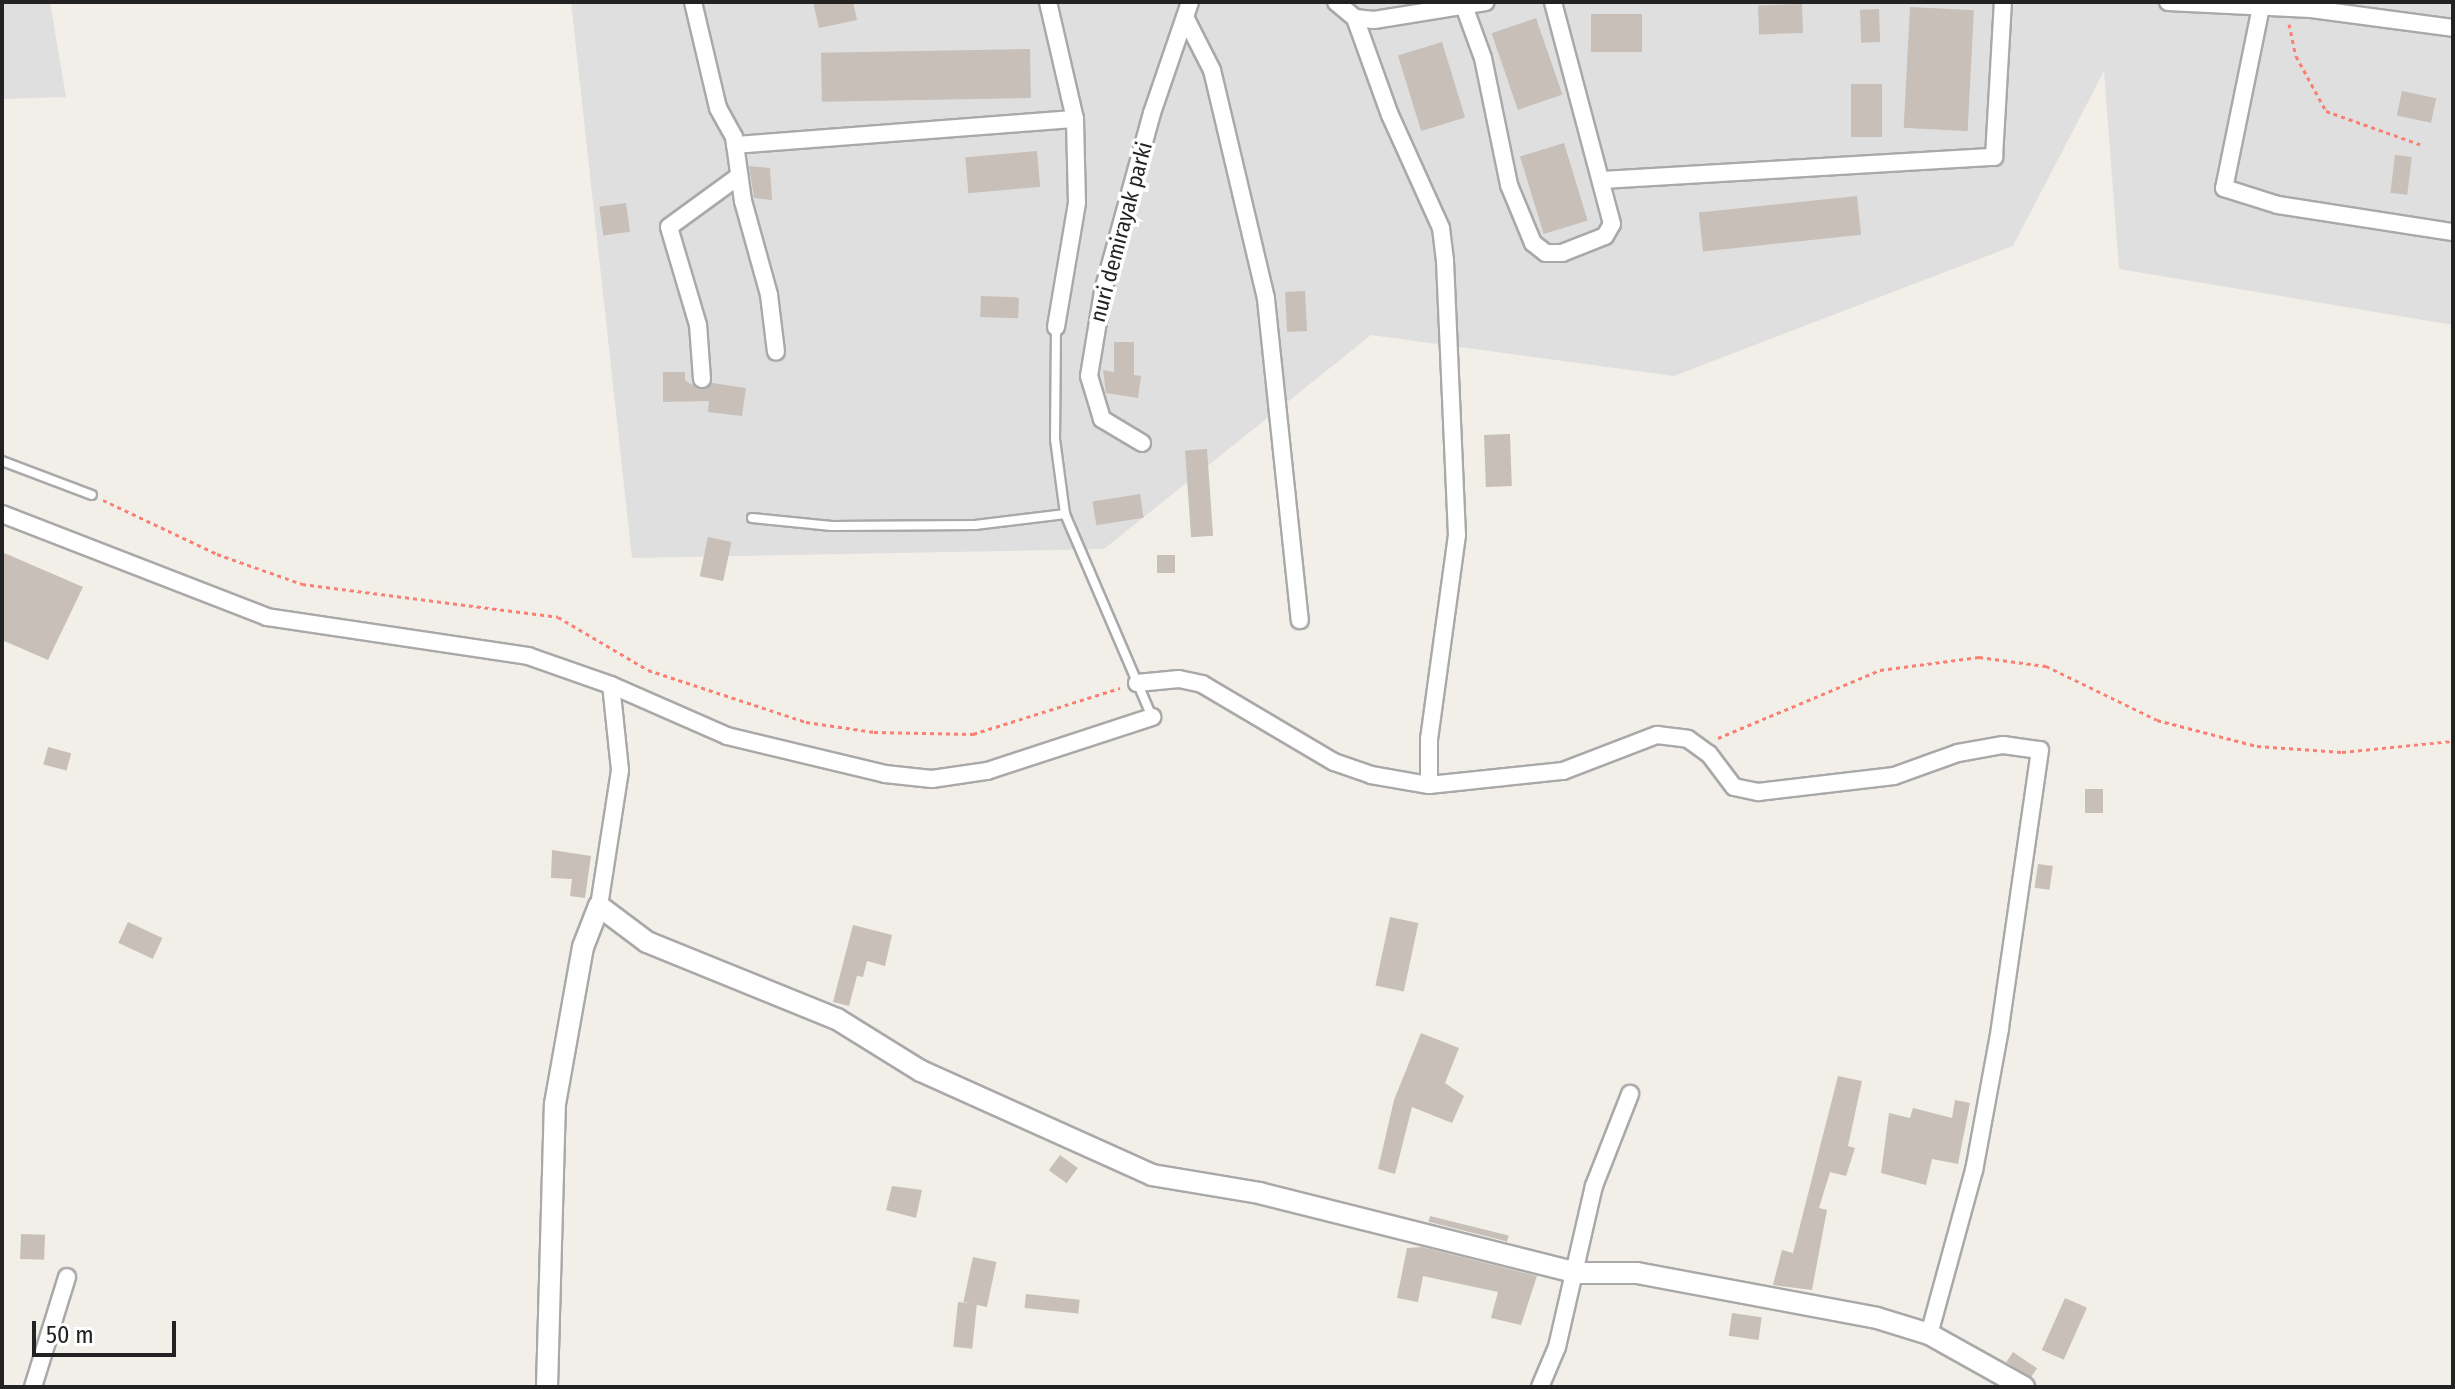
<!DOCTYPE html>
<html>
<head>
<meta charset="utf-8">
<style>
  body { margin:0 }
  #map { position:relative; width:2455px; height:1389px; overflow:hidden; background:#f2efe9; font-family:"Fira Sans Condensed",sans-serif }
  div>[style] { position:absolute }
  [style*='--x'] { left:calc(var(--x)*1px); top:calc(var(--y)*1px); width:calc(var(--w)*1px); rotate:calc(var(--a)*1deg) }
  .residential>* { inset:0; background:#e0dfdf }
  .building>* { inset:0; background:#c7bfb8; transform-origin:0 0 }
  .path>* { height:3px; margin-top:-1.5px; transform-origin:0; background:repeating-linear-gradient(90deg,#fa8072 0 4px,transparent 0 8px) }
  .roads { filter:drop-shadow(2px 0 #a9a9a9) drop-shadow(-2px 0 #a9a9a9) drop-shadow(0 2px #a9a9a9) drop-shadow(0 -2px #a9a9a9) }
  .service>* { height:8px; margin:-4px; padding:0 4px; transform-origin:4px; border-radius:4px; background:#fff }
  .minor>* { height:16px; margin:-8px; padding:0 8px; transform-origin:8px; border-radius:8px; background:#fff }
  .tertiary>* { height:20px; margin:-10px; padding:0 10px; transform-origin:10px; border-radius:10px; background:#fff }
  span { translate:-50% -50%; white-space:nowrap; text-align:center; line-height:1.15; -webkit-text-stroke:7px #fff; paint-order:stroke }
  .street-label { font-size:22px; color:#222 }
  .frame { position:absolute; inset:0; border:4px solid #222; pointer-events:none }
  .scale { position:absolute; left:32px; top:1321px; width:144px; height:36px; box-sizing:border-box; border:4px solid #222; border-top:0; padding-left:10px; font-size:24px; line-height:28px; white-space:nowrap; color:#222; -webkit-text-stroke:6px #fff; paint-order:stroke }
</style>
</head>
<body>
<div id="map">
  <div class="residential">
    <i style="clip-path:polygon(2px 2px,50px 2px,66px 97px,2px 99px)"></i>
    <i style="clip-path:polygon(571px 2px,2453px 2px,2453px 325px,2119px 269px,2104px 71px,2013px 246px,1674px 376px,1371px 335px,1104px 549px,632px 558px)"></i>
  </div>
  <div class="building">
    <i style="clip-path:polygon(813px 2px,853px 2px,857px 20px,819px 28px)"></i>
    <i style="left:1802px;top:4px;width:29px;height:44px;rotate:88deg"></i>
    <i style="left:1910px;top:7px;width:64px;height:121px;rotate:3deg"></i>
    <i style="left:1879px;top:9px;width:33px;height:19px;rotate:88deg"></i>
    <i style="left:1591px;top:14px;width:51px;height:38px"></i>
    <i style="left:1536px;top:18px;width:81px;height:47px;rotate:71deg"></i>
    <i style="left:1442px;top:42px;width:79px;height:46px;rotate:73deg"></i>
    <i style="left:1030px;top:49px;width:49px;height:209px;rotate:89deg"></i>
    <i style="left:1851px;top:84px;width:31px;height:53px"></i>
    <i style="left:2402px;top:91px;width:35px;height:25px;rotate:12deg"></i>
    <i style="left:1564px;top:143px;width:81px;height:46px;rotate:73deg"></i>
    <i style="left:1037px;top:151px;width:36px;height:72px;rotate:85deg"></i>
    <i style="left:2395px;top:155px;width:17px;height:38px;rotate:7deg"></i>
    <i style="clip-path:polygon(749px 166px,770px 168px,772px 200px,754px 198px)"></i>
    <i style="left:1857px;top:196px;width:39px;height:159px;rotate:84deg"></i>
    <i style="left:626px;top:203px;width:29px;height:27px;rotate:82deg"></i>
    <i style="left:1305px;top:291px;width:40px;height:20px;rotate:87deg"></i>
    <i style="left:981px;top:296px;width:38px;height:21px;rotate:2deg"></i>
    <i style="clip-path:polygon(1114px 342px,1134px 342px,1134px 375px,1141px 376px,1138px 398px,1106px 393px,1103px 370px,1114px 372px)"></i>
    <i style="clip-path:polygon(663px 372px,685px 372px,685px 380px,698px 389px,712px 383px,746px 388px,742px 416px,708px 412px,709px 401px,663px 402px)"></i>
    <i style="left:1510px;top:434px;width:52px;height:26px;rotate:88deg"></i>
    <i style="left:1207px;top:449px;width:87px;height:22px;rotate:86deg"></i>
    <i style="left:1140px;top:494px;width:24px;height:48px;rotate:81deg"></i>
    <i style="left:708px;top:537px;width:24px;height:40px;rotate:12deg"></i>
    <i style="clip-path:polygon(2px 552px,83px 587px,48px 660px,2px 640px)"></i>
    <i style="left:1157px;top:555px;width:18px;height:18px"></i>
    <i style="left:48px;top:747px;width:24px;height:18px;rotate:15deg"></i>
    <i style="left:2085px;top:789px;width:18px;height:24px"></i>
    <i style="clip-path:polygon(552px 850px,591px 856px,585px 898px,570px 896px,572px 879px,551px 878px)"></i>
    <i style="left:2038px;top:864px;width:15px;height:24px;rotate:8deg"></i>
    <i style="left:1390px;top:917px;width:29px;height:70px;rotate:12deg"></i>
    <i style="left:128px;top:922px;width:38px;height:23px;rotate:25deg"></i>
    <i style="clip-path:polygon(853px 925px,892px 935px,885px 966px,867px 961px,863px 977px,857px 976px,849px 1006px,833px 1002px)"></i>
    <i style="clip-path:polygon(1421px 1033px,1459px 1048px,1445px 1083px,1464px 1096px,1452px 1123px,1412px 1107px,1395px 1174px,1378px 1169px,1394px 1100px)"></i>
    <i style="clip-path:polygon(1838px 1076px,1862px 1081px,1848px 1146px,1855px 1148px,1846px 1176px,1830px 1172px,1819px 1208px,1827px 1210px,1812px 1290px,1773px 1285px,1782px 1250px,1793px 1253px)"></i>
    <i style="clip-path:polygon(1955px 1100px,1970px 1103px,1958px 1164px,1932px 1159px,1926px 1185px,1881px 1173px,1889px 1113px,1910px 1118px,1913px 1108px,1952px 1118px)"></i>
    <i style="left:1060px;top:1155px;width:22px;height:19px;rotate:36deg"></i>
    <i style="clip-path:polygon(892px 1186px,922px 1190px,916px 1218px,886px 1210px)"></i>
    <i style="left:1430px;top:1216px;width:81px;height:6px;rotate:14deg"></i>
    <i style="left:21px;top:1234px;width:24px;height:25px;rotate:2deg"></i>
    <i style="clip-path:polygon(1422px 1247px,1537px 1276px,1521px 1325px,1491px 1318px,1498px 1292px,1423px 1276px,1418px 1302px,1397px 1298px,1407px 1248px)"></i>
    <i style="left:973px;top:1257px;width:24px;height:46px;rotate:12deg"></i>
    <i style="left:1026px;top:1294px;width:54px;height:14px;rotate:6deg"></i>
    <i style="left:2065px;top:1298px;width:24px;height:57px;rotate:24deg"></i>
    <i style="left:958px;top:1302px;width:19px;height:45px;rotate:6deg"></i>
    <i style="left:1732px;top:1313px;width:30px;height:23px;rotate:8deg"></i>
    <i style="left:2013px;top:1352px;width:29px;height:12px;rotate:34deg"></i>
  </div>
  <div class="path">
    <i style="--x:2289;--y:24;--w:33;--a:78"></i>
    <i style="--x:2296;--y:56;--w:63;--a:61.4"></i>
    <i style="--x:2326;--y:111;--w:102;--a:19.5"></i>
    <i style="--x:103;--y:500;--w:126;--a:25.3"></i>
    <i style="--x:217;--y:554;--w:90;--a:19.4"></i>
    <i style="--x:302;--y:584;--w:258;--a:7.3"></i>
    <i style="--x:558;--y:617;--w:104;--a:30.5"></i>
    <i style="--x:648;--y:670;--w:166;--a:18.2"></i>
    <i style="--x:806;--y:722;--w:69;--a:8.4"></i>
    <i style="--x:874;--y:732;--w:99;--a:1.2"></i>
    <i style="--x:973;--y:734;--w:154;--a:-17.4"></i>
    <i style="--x:1718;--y:738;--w:176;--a:-22.8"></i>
    <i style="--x:1880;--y:670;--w:100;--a:-7.5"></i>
    <i style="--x:1979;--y:657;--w:68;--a:7.7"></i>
    <i style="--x:2046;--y:666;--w:123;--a:25.9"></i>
    <i style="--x:2157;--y:720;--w:103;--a:14.6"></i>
    <i style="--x:2257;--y:746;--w:85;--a:4"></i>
    <i style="--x:2342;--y:752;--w:112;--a:-5.7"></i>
  </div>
  <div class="roads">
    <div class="service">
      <i style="--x:1056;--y:327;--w:112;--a:90.5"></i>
      <i style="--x:1055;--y:439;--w:76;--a:82.4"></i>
      <i style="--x:1065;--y:514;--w:221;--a:66.8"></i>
      <i style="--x:2;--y:461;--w:96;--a:20.7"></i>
      <i style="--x:752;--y:518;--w:80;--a:5.7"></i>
      <i style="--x:832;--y:526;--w:143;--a:-0.4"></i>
      <i style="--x:975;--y:525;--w:91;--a:-7"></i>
    </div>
    <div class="minor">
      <i style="--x:693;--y:2;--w:109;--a:76.7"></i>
      <i style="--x:718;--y:108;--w:33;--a:61"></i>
      <i style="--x:734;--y:137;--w:65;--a:82"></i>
      <i style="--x:743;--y:201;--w:98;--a:74.5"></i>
      <i style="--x:769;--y:295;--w:57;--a:83"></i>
      <i style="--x:1336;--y:2;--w:25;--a:40"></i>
      <i style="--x:1355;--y:18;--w:19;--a:6"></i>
      <i style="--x:1374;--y:20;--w:113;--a:-9.1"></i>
      <i style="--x:2168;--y:2;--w:143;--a:2.8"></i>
      <i style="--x:2311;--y:9;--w:143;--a:7.6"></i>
      <i style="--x:2262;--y:2;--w:190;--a:101.5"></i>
      <i style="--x:2224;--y:188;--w:57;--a:17.5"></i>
      <i style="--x:2278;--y:205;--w:177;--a:8.8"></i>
      <i style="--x:1464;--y:6;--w:55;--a:69.9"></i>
      <i style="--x:1483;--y:58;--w:130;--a:78.4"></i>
      <i style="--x:1509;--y:185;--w:63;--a:67.5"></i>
      <i style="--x:1533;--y:243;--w:16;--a:38"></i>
      <i style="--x:1546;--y:253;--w:16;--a:0"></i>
      <i style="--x:1562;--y:253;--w:46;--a:-21.6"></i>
      <i style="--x:1605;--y:236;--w:14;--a:-60"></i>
      <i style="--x:1612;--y:224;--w:230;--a:-104.9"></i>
      <i style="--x:1355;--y:18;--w:103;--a:70.2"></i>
      <i style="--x:1390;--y:115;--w:124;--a:65.7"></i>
      <i style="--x:1441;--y:228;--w:33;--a:83"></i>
      <i style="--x:1445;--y:261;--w:274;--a:87.5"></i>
      <i style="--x:1457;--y:535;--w:206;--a:97.8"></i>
      <i style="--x:1429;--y:739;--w:46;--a:90"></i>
      <i style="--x:1186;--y:19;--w:57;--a:63"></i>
      <i style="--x:1212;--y:70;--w:235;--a:76.7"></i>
      <i style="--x:1266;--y:299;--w:323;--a:84"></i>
      <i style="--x:735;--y:145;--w:341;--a:-4.4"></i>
      <i style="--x:1075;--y:119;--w:120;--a:-103"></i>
      <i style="--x:1602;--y:180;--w:393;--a:-3.4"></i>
      <i style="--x:1994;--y:157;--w:155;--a:-86.7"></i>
      <i style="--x:1056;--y:327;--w:126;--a:-80.4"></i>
      <i style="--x:1077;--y:203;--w:84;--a:-91.4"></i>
      <i style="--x:702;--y:379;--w:54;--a:-94.2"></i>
      <i style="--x:698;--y:325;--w:102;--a:-106.5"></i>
      <i style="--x:669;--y:227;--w:87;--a:-36.1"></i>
      <i style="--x:1142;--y:443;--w:47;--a:-149"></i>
      <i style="--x:1102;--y:419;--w:45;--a:-106.8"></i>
      <i style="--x:1089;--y:376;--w:86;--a:-80.6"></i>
      <i style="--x:1103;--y:291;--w:185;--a:-74.6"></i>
      <i style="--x:1152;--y:113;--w:117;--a:-71.1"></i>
      <i style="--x:2;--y:514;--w:284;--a:21.2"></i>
      <i style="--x:267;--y:617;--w:264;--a:8.5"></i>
      <i style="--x:528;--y:656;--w:88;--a:19.3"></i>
      <i style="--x:611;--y:685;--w:127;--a:23.7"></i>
      <i style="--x:727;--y:736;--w:163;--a:13.5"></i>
      <i style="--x:885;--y:774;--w:47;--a:6.1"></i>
      <i style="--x:932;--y:779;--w:56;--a:-8.3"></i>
      <i style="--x:987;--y:771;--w:174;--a:-18.1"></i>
      <i style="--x:1137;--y:683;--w:42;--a:-5.4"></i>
      <i style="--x:1179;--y:679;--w:24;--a:12"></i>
      <i style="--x:1202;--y:684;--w:153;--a:30.6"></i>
      <i style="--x:1334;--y:762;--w:39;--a:19"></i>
      <i style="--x:1371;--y:775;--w:59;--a:9.8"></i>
      <i style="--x:1429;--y:785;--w:135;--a:-6"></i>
      <i style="--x:1563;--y:771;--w:101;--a:-21"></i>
      <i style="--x:1657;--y:735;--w:31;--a:7"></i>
      <i style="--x:1688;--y:739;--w:26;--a:36"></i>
      <i style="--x:1709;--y:754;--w:41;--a:52.9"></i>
      <i style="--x:1734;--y:787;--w:25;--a:12"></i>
      <i style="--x:1758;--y:792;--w:137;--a:-6.7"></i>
      <i style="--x:1894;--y:776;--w:68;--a:-19.8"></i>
      <i style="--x:1958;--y:753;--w:46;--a:-10.1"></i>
      <i style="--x:2003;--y:745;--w:37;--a:8"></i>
      <i style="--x:2040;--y:750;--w:282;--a:98.2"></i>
      <i style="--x:2000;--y:1029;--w:143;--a:100.4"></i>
      <i style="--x:1974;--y:1170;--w:170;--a:105.3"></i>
      <i style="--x:599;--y:906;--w:138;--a:-81.2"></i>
      <i style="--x:620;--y:770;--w:85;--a:-96"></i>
      <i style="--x:33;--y:1387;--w:115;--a:-72.8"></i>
      <i style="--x:1540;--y:1387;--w:43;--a:-67"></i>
      <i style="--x:1557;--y:1347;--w:165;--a:-77.1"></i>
      <i style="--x:1594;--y:1186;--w:99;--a:-68.6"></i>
    </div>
    <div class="tertiary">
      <i style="--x:547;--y:1387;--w:283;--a:-88.4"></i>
      <i style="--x:555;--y:1104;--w:159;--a:-79.9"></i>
      <i style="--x:583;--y:947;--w:44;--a:-68.7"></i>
      <i style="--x:599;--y:906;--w:60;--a:36.9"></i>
      <i style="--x:647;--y:942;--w:205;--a:22.1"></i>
      <i style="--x:837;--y:1019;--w:99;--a:31.8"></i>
      <i style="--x:921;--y:1071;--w:253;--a:24.2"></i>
      <i style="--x:1152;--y:1175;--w:109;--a:9.5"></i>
      <i style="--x:1259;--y:1193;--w:328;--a:14.1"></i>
      <i style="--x:1577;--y:1273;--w:60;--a:0"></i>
      <i style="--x:1637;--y:1273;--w:244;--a:10.6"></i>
      <i style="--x:1877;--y:1318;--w:54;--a:17.1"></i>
      <i style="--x:1929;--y:1334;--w:109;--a:29.2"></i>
    </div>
  </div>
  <div class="street-label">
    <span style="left:1121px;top:232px;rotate:-75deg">nuri demirayak parki</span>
  </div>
  <div class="frame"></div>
  <div class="scale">50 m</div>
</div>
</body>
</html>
